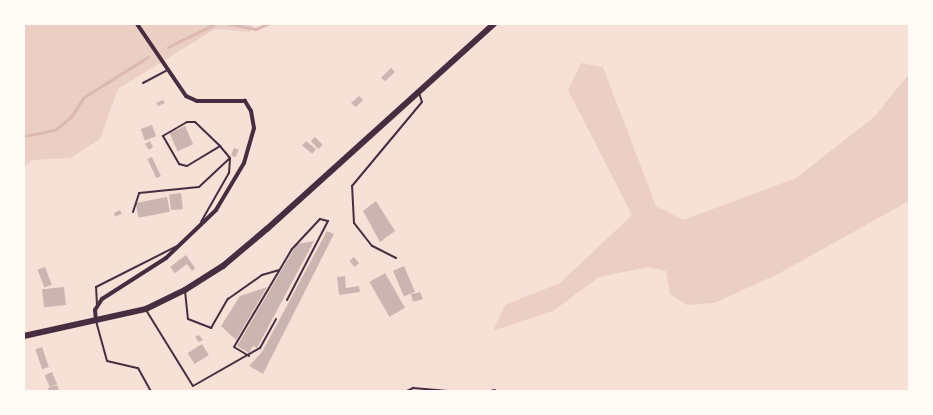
<!DOCTYPE html>
<html>
<head>
<meta charset="utf-8">
<style>
  body { margin:0 }
  #map { position:relative; width:933px; height:415px; overflow:hidden; background:#f7e1d7; font-family:"Sofia Sans Condensed",sans-serif }
  div>[style] { position:absolute }
  [style*='--x'] { left:calc(var(--x)*1px); top:calc(var(--y)*1px); width:calc(var(--w)*1px); rotate:calc(var(--a)*1deg) }
  .green>* { inset:0; background:#ebcfc5 }
  .stream>* { height:2.5px; margin:-1.25px; padding:0 1.25px; transform-origin:1.25px; border-radius:1.25px; background:#dcb8b0 }
  .building>* { inset:0; background:#ccb4b1; transform-origin:0 0 }
  .service>* { height:2px; margin:-1px; padding:0 1px; transform-origin:1px; border-radius:1px; background:#4a2c40 }
  .minor>* { height:4px; margin:-2px; padding:0 2px; transform-origin:2px; border-radius:2px; background:#4a2c40 }
  .primary>* { height:5.5px; margin:-2.75px; padding:0 2.75px; transform-origin:2.75px; border-radius:2.75px; background:#4a2c40 }
  span { translate:-50% -50%; white-space:nowrap; text-align:center; line-height:1.15; -webkit-text-stroke:5px #fffaf5; paint-order:stroke }
  .frame { position:absolute; inset:0; border:25px solid #fffaf5; pointer-events:none }
</style>
</head>
<body>
<div id="map">
  <div class="green">
    <i style="clip-path:polygon(24px 24px,253px 24px,250px 32px,215px 29px,118px 89px,100px 139px,71px 158px,32px 160px,24px 167px)"></i>
    <i style="clip-path:polygon(581px 63px,603px 67px,656px 206px,683px 220px,796px 178px,874px 117px,909px 74px,909px 201px,778px 274px,714px 303px,687px 305px,670px 294px,666px 271px,649px 267px,599px 277px,553px 311px,493px 331px,505px 305px,560px 283px,632px 215px,568px 90px)"></i>
  </div>
  <div class="stream">
    <i style="--x:230;--y:24;--w:26;--a:11"></i>
    <i style="--x:256;--y:29;--w:13;--a:-23"></i>
    <i style="--x:168;--y:47;--w:52;--a:-26.1"></i>
    <i style="--x:24;--y:136;--w:32;--a:-11"></i>
    <i style="--x:55;--y:130;--w:21;--a:-39"></i>
    <i style="--x:71;--y:117;--w:24;--a:-57"></i>
    <i style="--x:84;--y:97;--w:75;--a:-32"></i>
  </div>
  <div class="building">
    <i style="clip-path:polygon(391px 68px,395px 72px,385px 81px,381px 78px)"></i>
    <i style="clip-path:polygon(359px 96px,363px 100px,356px 107px,351px 103px)"></i>
    <i style="clip-path:polygon(163px 100px,165px 103px,158px 106px,156px 103px)"></i>
    <i style="left:152px;top:125px;width:12px;height:12px;rotate:70deg"></i>
    <i style="left:185px;top:126px;width:20px;height:17px;rotate:66deg"></i>
    <i style="left:315px;top:137px;width:11px;height:6px;rotate:45deg"></i>
    <i style="clip-path:polygon(150px 141px,153px 147px,149px 150px,145px 144px)"></i>
    <i style="left:306px;top:141px;width:13px;height:6px;rotate:39deg"></i>
    <i style="left:234px;top:148px;width:5px;height:8px;rotate:22deg"></i>
    <i style="left:152px;top:157px;width:21px;height:5px;rotate:65deg"></i>
    <i style="left:181px;top:193px;width:16px;height:12px;rotate:83deg"></i>
    <i style="left:167px;top:197px;width:15px;height:32px;rotate:79deg"></i>
    <i style="clip-path:polygon(376px 201px,395px 231px,380px 242px,363px 211px)"></i>
    <i style="left:120px;top:210px;width:4px;height:7px;rotate:63deg"></i>
    <i style="clip-path:polygon(327px 231px,334px 234px,263px 374px,249px 366px,262px 352px)"></i>
    <i style="clip-path:polygon(314px 241px,257px 348px,253px 346px,249px 353px,237px 346px,297px 244px)"></i>
    <i style="clip-path:polygon(186px 255px,195px 268px,192px 271px,187px 264px,175px 273px,170px 267px)"></i>
    <i style="left:354px;top:257px;width:8px;height:6px;rotate:50deg"></i>
    <i style="left:404px;top:266px;width:28px;height:12px;rotate:67deg"></i>
    <i style="left:45px;top:267px;width:19px;height:8px;rotate:69deg"></i>
    <i style="left:385px;top:273px;width:40px;height:18px;rotate:60deg"></i>
    <i style="clip-path:polygon(345px 276px,346px 288px,359px 286px,360px 292px,339px 295px,337px 277px)"></i>
    <i style="left:64px;top:287px;width:18px;height:22px;rotate:84deg"></i>
    <i style="clip-path:polygon(267px 287px,236px 340px,221px 326px,240px 296px)"></i>
    <i style="clip-path:polygon(420px 292px,423px 299px,413px 302px,411px 294px)"></i>
    <i style="clip-path:polygon(199px 335px,203px 340px,199px 342px,195px 337px)"></i>
    <i style="left:202px;top:344px;width:13px;height:17px;rotate:58deg"></i>
    <i style="left:42px;top:347px;width:21px;height:7px;rotate:71deg"></i>
    <i style="left:52px;top:372px;width:13px;height:8px;rotate:67deg"></i>
    <i style="clip-path:polygon(57px 385px,59px 391px,49px 391px,48px 388px)"></i>
  </div>
  <div class="service">
    <i style="--x:143;--y:83;--w:27;--a:-28"></i>
    <i style="--x:133;--y:212;--w:20;--a:-72"></i>
    <i style="--x:139;--y:193;--w:60;--a:-5.7"></i>
    <i style="--x:199;--y:187;--w:42;--a:-43.1"></i>
    <i style="--x:201;--y:222;--w:56;--a:-60.3"></i>
    <i style="--x:229;--y:173;--w:15;--a:-86"></i>
    <i style="--x:230;--y:158;--w:16;--a:-130"></i>
    <i style="--x:220;--y:146;--w:35;--a:-136"></i>
    <i style="--x:195;--y:122;--w:8;--a:180"></i>
    <i style="--x:187;--y:122;--w:28;--a:150"></i>
    <i style="--x:163;--y:136;--w:32;--a:60"></i>
    <i style="--x:179;--y:164;--w:8;--a:14"></i>
    <i style="--x:187;--y:166;--w:39;--a:-31"></i>
    <i style="--x:396;--y:258;--w:27;--a:-153"></i>
    <i style="--x:372;--y:246;--w:29;--a:-128"></i>
    <i style="--x:354;--y:223;--w:37;--a:-93"></i>
    <i style="--x:352;--y:186;--w:109;--a:-50.2"></i>
    <i style="--x:422;--y:102;--w:9;--a:-108"></i>
    <i style="--x:185;--y:291;--w:28;--a:84"></i>
    <i style="--x:188;--y:319;--w:25;--a:21"></i>
    <i style="--x:211;--y:328;--w:34;--a:-60"></i>
    <i style="--x:228;--y:299;--w:42;--a:-35.2"></i>
    <i style="--x:262;--y:275;--w:18;--a:-16"></i>
    <i style="--x:97;--y:305;--w:18;--a:-93"></i>
    <i style="--x:96;--y:287;--w:91;--a:-26.8"></i>
    <i style="--x:146;--y:310;--w:89;--a:58.3"></i>
    <i style="--x:193;--y:386;--w:77;--a:-29.6"></i>
    <i style="--x:260;--y:348;--w:33;--a:-61"></i>
    <i style="--x:96;--y:321;--w:41;--a:74.6"></i>
    <i style="--x:107;--y:361;--w:32;--a:13"></i>
    <i style="--x:138;--y:368;--w:26;--a:61"></i>
    <i style="--x:249;--y:356;--w:17;--a:-149"></i>
    <i style="--x:234;--y:347;--w:114;--a:-59.4"></i>
    <i style="--x:292;--y:249;--w:41;--a:-47"></i>
    <i style="--x:320;--y:219;--w:8;--a:14"></i>
    <i style="--x:328;--y:221;--w:89;--a:117.4"></i>
    <i style="--x:407;--y:391;--w:7;--a:-27"></i>
    <i style="--x:413;--y:388;--w:35;--a:5"></i>
    <i style="--x:490;--y:391;--w:5;--a:-11"></i>
  </div>
  <div class="minor">
    <i style="--x:96;--y:321;--w:11;--a:-95"></i>
    <i style="--x:95;--y:310;--w:13;--a:-58"></i>
    <i style="--x:102;--y:299;--w:76;--a:-32.6"></i>
    <i style="--x:166;--y:258;--w:69;--a:-43.8"></i>
    <i style="--x:216;--y:210;--w:55;--a:-59.2"></i>
    <i style="--x:244;--y:163;--w:36;--a:-74"></i>
    <i style="--x:254;--y:128;--w:17;--a:-100"></i>
    <i style="--x:251;--y:111;--w:12;--a:-121"></i>
    <i style="--x:245;--y:101;--w:48;--a:180"></i>
    <i style="--x:197;--y:101;--w:12;--a:-156"></i>
    <i style="--x:186;--y:96;--w:87;--a:-124.2"></i>
  </div>
  <div class="primary">
    <i style="--x:24;--y:336;--w:125;--a:-12.5"></i>
    <i style="--x:146;--y:309;--w:43;--a:-26"></i>
    <i style="--x:185;--y:290;--w:45;--a:-32.3"></i>
    <i style="--x:223;--y:266;--w:57;--a:-40.1"></i>
    <i style="--x:267;--y:229;--w:306;--a:-42.1"></i>
  </div>
  <div class="frame"></div>
</div>
</body>
</html>
